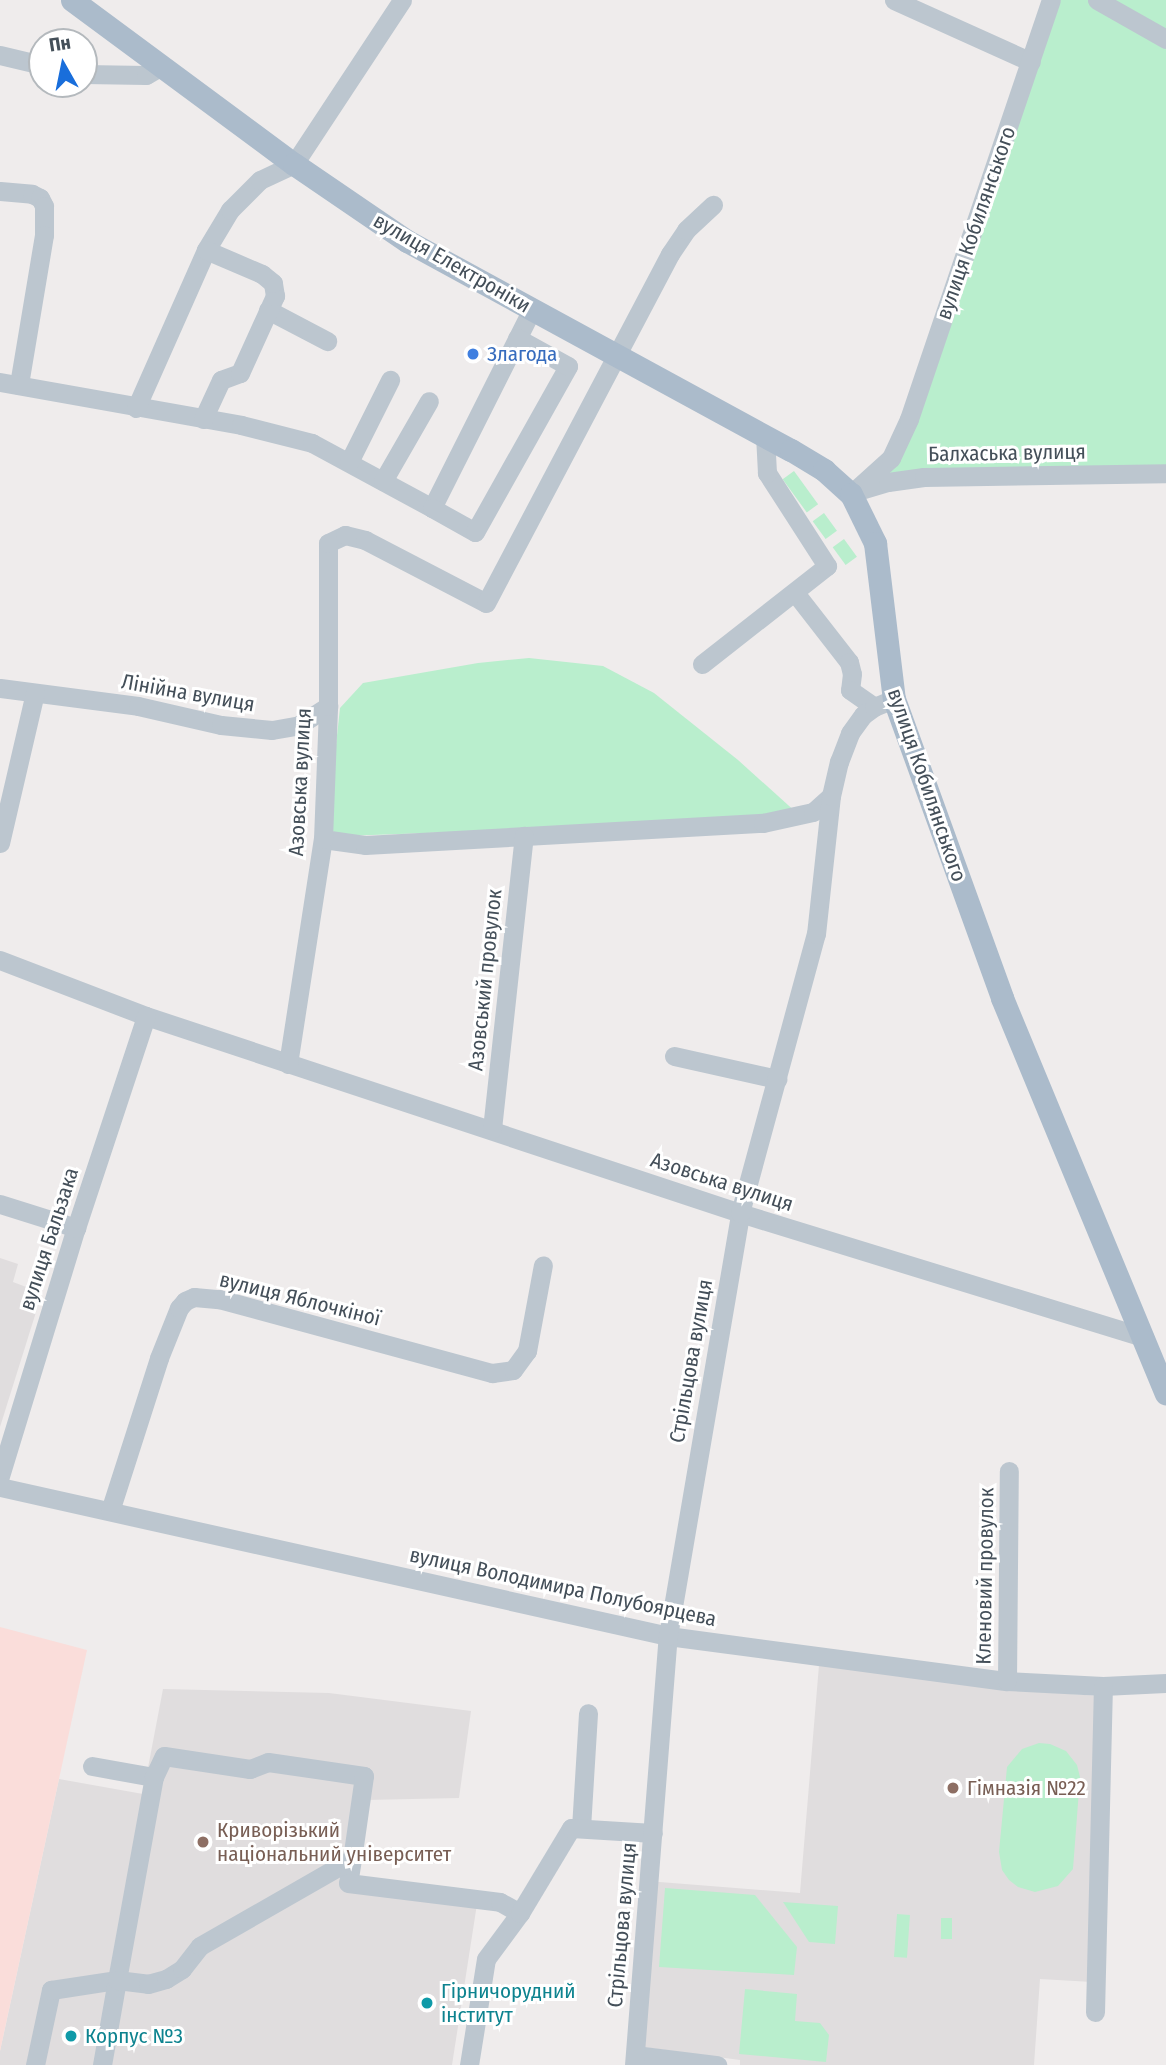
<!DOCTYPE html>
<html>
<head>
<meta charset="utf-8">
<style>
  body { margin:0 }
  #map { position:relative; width:1166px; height:2065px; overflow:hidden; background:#efecec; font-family:"Fira Sans Condensed",sans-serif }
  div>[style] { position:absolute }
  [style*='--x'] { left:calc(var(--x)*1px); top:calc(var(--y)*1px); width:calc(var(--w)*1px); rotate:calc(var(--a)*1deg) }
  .education>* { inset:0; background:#e0ddde }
  .medical>* { inset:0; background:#faddda }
  .green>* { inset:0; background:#b9eecd; transform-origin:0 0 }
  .minor>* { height:19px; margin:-9.5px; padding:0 9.5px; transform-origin:9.5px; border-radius:9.5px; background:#bcc6cf }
  .major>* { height:23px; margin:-11.5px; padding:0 11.5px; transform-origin:11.5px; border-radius:11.5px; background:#abbbcb }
  .dots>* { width:19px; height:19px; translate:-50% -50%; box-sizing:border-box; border:4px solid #fff; border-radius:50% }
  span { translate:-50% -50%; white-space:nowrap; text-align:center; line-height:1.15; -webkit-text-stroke:6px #fff; paint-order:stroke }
  .street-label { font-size:21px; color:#444f59 }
  .shop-label { font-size:21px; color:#366cbe }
  .left { translate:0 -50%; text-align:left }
  .education-label { font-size:21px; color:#785e54 }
  .culture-label { font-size:21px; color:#0d838f }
  .north { position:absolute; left:28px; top:28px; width:70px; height:70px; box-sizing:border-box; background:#fff; border:2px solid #b4b9bd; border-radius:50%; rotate:351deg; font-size:19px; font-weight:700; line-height:28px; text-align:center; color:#444f59 }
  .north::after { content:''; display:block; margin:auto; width:24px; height:32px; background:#196edb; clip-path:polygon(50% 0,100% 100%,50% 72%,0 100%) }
</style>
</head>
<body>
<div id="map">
  <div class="education">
    <i style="clip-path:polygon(0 1258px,18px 1264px,13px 1282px,42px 1293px,0 1427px)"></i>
    <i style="clip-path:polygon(819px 1665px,1003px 1689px,1098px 1696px,1092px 1982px,1040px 1979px,1034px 2065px,740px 2065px,740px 2060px,635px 2046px,647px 1881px,800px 1893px)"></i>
    <i style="clip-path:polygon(163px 1689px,329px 1693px,471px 1711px,459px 1798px,366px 1800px,356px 1888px,477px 1904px,452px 2065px,0 2065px,0 2051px,59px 1779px,143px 1794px)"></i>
  </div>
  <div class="medical">
    <i style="clip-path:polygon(0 1627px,87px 1650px,0 2051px)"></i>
  </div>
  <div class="green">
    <i style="clip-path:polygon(1051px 0,1166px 0,1166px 473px,875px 474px,891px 458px)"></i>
    <i style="left:794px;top:471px;width:41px;height:14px;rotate:54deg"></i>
    <i style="left:824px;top:513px;width:22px;height:14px;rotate:54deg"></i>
    <i style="left:844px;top:539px;width:22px;height:14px;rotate:54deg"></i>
    <i style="clip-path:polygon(529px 658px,603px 666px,654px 693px,738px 760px,798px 814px,756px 821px,344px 836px,327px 829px,340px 708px,363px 683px,478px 663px)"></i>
    <i style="clip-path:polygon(1039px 1743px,1050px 1744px,1066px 1751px,1077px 1765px,1080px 1777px,1073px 1869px,1058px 1886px,1035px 1892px,1018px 1887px,1009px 1880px,1002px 1870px,999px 1852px,1007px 1767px,1022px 1749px)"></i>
    <i style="clip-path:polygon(665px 1888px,755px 1895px,797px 1947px,794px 1975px,659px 1967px)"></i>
    <i style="clip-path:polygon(783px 1902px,838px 1906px,835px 1944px,809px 1942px)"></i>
    <i style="left:897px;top:1914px;width:13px;height:43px;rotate:4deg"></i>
    <i style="left:941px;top:1918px;width:11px;height:21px"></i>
    <i style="clip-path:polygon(745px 1989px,797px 1994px,795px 2021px,820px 2023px,829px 2035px,826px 2062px,739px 2054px)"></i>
  </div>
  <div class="minor">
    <i style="--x:894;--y:0;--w:150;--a:24.3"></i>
    <i style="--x:1097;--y:0;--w:79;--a:29.5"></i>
    <i style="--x:0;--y:55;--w:43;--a:13.4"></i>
    <i style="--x:84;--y:74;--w:62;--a:0.9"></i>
    <i style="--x:146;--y:75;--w:16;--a:-30"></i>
    <i style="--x:0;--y:191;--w:32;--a:5"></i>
    <i style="--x:32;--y:194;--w:9;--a:27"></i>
    <i style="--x:40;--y:198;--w:9;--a:63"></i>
    <i style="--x:44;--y:206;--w:29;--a:90"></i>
    <i style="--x:44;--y:235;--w:152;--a:99.5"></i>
    <i style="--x:268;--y:310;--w:67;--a:27.7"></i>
    <i style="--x:0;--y:382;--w:245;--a:10.1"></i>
    <i style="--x:241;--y:425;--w:73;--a:14.2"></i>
    <i style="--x:312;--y:443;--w:136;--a:28.4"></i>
    <i style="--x:432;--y:508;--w:223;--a:-63.3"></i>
    <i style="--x:136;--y:408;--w:173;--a:-66.1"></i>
    <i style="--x:206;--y:250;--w:47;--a:-59"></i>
    <i style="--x:230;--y:210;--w:42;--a:-45"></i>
    <i style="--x:260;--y:180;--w:38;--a:-25"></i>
    <i style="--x:294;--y:164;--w:196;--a:-56.6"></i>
    <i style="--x:203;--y:419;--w:43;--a:-65.2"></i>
    <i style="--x:221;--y:380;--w:20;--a:-20"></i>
    <i style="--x:240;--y:373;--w:85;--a:-65.6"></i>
    <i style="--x:275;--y:296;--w:13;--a:-99"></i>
    <i style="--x:273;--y:283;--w:14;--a:-141"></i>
    <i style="--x:262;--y:274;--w:61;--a:-156.8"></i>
    <i style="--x:349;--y:462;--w:92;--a:-63.4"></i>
    <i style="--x:383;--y:481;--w:92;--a:-60.1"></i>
    <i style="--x:861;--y:490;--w:28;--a:-17"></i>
    <i style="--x:888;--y:482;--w:36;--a:-8"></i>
    <i style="--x:924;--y:477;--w:242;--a:-0.9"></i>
    <i style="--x:851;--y:494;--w:54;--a:-42"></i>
    <i style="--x:891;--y:458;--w:43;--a:-65.2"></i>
    <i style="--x:909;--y:419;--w:442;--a:-71.3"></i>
    <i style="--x:432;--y:508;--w:49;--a:29.2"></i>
    <i style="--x:475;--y:532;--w:190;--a:-60.7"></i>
    <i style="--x:568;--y:366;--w:58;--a:-151.2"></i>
    <i style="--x:796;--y:594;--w:86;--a:52.1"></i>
    <i style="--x:849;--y:662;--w:12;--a:76"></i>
    <i style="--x:852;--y:674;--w:16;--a:97"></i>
    <i style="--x:850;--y:690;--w:29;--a:35"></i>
    <i style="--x:702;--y:664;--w:159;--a:-38.1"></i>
    <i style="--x:827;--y:566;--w:111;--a:-122.8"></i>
    <i style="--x:767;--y:473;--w:37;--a:-93"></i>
    <i style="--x:0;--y:688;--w:139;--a:7.4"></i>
    <i style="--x:138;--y:706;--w:85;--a:12.9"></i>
    <i style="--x:221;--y:725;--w:51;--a:5.6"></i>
    <i style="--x:272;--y:730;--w:27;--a:-10"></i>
    <i style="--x:299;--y:725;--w:35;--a:-33"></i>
    <i style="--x:323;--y:839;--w:42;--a:8.1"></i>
    <i style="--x:365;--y:845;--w:399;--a:-3.2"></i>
    <i style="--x:763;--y:823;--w:51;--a:-12.4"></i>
    <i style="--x:813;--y:812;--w:24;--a:-42"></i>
    <i style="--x:0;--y:843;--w:154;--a:-76.9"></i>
    <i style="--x:0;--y:960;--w:156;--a:21"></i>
    <i style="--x:146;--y:1016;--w:626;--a:18.35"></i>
    <i style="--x:740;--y:1213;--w:423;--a:17.1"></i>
    <i style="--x:674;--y:1056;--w:106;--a:12.6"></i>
    <i style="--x:288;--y:1064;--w:228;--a:-81.2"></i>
    <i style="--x:323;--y:839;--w:133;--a:-87.8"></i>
    <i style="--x:328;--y:706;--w:163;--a:-90"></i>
    <i style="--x:328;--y:543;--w:19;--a:-25"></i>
    <i style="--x:345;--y:535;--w:21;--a:14"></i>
    <i style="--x:365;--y:540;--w:136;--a:27.5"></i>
    <i style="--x:486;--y:603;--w:395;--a:-62.2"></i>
    <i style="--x:670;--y:254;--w:29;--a:-56"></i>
    <i style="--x:686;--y:230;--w:37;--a:-43"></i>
    <i style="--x:492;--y:1129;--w:295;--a:-83.8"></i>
    <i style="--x:0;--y:1204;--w:80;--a:17.5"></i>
    <i style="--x:0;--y:1476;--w:259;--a:-73"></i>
    <i style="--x:76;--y:1228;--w:223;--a:-71.7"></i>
    <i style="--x:0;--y:1487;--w:684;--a:12.57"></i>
    <i style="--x:668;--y:1636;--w:342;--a:7.6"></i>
    <i style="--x:1007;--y:1681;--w:96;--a:3"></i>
    <i style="--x:1103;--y:1686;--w:63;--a:-2.7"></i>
    <i style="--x:110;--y:1511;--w:161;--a:-72.2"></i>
    <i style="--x:159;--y:1358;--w:54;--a:-68.2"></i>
    <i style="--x:179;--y:1308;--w:9;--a:-49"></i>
    <i style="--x:185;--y:1301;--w:10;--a:-24"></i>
    <i style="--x:194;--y:1297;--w:25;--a:5"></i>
    <i style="--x:219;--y:1299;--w:283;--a:15.2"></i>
    <i style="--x:492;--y:1373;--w:21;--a:-8"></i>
    <i style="--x:513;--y:1370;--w:24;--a:-54"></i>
    <i style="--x:527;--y:1351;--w:87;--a:-79.5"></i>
    <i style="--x:1007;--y:1681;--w:210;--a:-89.5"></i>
    <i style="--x:92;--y:1766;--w:63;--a:10.1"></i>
    <i style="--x:581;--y:1828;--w:115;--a:-86.5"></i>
    <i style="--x:1095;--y:2012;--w:326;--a:-88.6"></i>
    <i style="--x:635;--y:2055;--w:83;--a:7"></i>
    <i style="--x:35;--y:2065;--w:77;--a:-78"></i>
    <i style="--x:51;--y:1990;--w:67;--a:-8.6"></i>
    <i style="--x:117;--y:1980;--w:206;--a:-79.7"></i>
    <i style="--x:154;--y:1777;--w:23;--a:-65"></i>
    <i style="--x:164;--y:1756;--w:87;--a:8.6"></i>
    <i style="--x:250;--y:1769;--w:19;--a:-21"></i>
    <i style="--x:268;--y:1762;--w:97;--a:8.3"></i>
    <i style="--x:364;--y:1776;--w:84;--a:98.2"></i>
    <i style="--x:102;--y:2065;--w:86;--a:-80"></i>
    <i style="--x:117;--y:1980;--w:31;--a:7"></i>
    <i style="--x:148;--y:1984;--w:19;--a:-16"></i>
    <i style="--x:166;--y:1979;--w:19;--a:-32"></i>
    <i style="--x:182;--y:1969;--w:29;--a:-52"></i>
    <i style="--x:200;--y:1946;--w:175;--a:-29.8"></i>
    <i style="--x:352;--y:1859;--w:24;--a:99"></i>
    <i style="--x:348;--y:1883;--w:153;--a:7.1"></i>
    <i style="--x:500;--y:1902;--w:23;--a:29"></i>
    <i style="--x:469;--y:2065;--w:107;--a:-80.9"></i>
    <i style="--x:486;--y:1959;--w:57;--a:-53.5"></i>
    <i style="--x:520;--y:1913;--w:99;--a:-59"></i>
    <i style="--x:571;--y:1828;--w:82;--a:3.5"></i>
    <i style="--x:634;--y:2065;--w:430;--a:-85.5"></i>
    <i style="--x:668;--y:1636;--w:429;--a:-80.3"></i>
    <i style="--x:740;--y:1213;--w:289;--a:-74.8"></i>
    <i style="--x:816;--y:934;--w:139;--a:-83.8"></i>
    <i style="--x:831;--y:796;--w:35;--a:-77"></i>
    <i style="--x:839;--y:762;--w:31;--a:-69"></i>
    <i style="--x:850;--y:733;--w:22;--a:-54"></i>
    <i style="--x:863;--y:715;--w:14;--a:-36"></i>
    <i style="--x:874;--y:707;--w:22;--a:-22"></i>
  </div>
  <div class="major">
    <i style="--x:72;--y:0;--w:276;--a:36.5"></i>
    <i style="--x:294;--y:164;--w:137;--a:34.3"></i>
    <i style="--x:407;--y:241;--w:437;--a:28.6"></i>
    <i style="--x:791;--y:450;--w:39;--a:31"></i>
    <i style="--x:824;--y:470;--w:36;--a:42"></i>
    <i style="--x:851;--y:494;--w:55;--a:63.9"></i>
    <i style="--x:875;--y:543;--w:157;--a:83.1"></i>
    <i style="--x:894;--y:699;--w:318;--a:70.1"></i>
    <i style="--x:1002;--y:998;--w:428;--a:67.5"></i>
  </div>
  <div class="dots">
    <i style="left:473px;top:354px;background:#3f7fe0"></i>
    <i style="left:953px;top:1788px;background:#8d6e63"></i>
    <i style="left:203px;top:1842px;background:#8d6e63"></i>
    <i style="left:427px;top:2003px;background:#0f9aa8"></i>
    <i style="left:71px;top:2036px;background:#0f9aa8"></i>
  </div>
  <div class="street-label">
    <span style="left:976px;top:223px;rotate:-71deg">вулиця Кобилянського</span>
    <span style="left:452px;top:263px;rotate:30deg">вулиця Електроніки</span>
    <span style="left:1007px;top:453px;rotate:-1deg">Балхаська вулиця</span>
    <span style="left:188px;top:693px;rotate:10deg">Лінійна вулиця</span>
    <span style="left:300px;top:782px;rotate:-87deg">Азовська вулиця</span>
    <span style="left:927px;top:785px;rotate:71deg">вулиця Кобилянського</span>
    <span style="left:485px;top:980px;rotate:-84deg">Азовський провулок</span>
    <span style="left:722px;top:1182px;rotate:18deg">Азовська вулиця</span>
    <span style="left:49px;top:1239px;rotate:-72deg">вулиця Бальзака</span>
    <span style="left:300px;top:1299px;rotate:14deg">вулиця Яблочкіної</span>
    <span style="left:691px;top:1361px;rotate:-80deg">Стрільцова вулиця</span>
    <span style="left:985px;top:1576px;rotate:-89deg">Кленовий провулок</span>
    <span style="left:563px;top:1587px;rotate:12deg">вулиця Володимира Полубоярцева</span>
    <span style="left:622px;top:1925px;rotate:-85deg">Стрільцова вулиця</span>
  </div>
  <div class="shop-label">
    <span class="left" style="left:487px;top:354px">Злагода</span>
  </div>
  <div class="education-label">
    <span class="left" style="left:967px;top:1788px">Гімназія №22</span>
    <span class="left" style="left:217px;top:1842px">Криворізький<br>національний університет</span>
  </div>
  <div class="culture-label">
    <span class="left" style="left:441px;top:2003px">Гірничорудний<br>інститут</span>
    <span class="left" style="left:85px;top:2036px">Корпус №3</span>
  </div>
  <div class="north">Пн</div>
</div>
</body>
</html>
